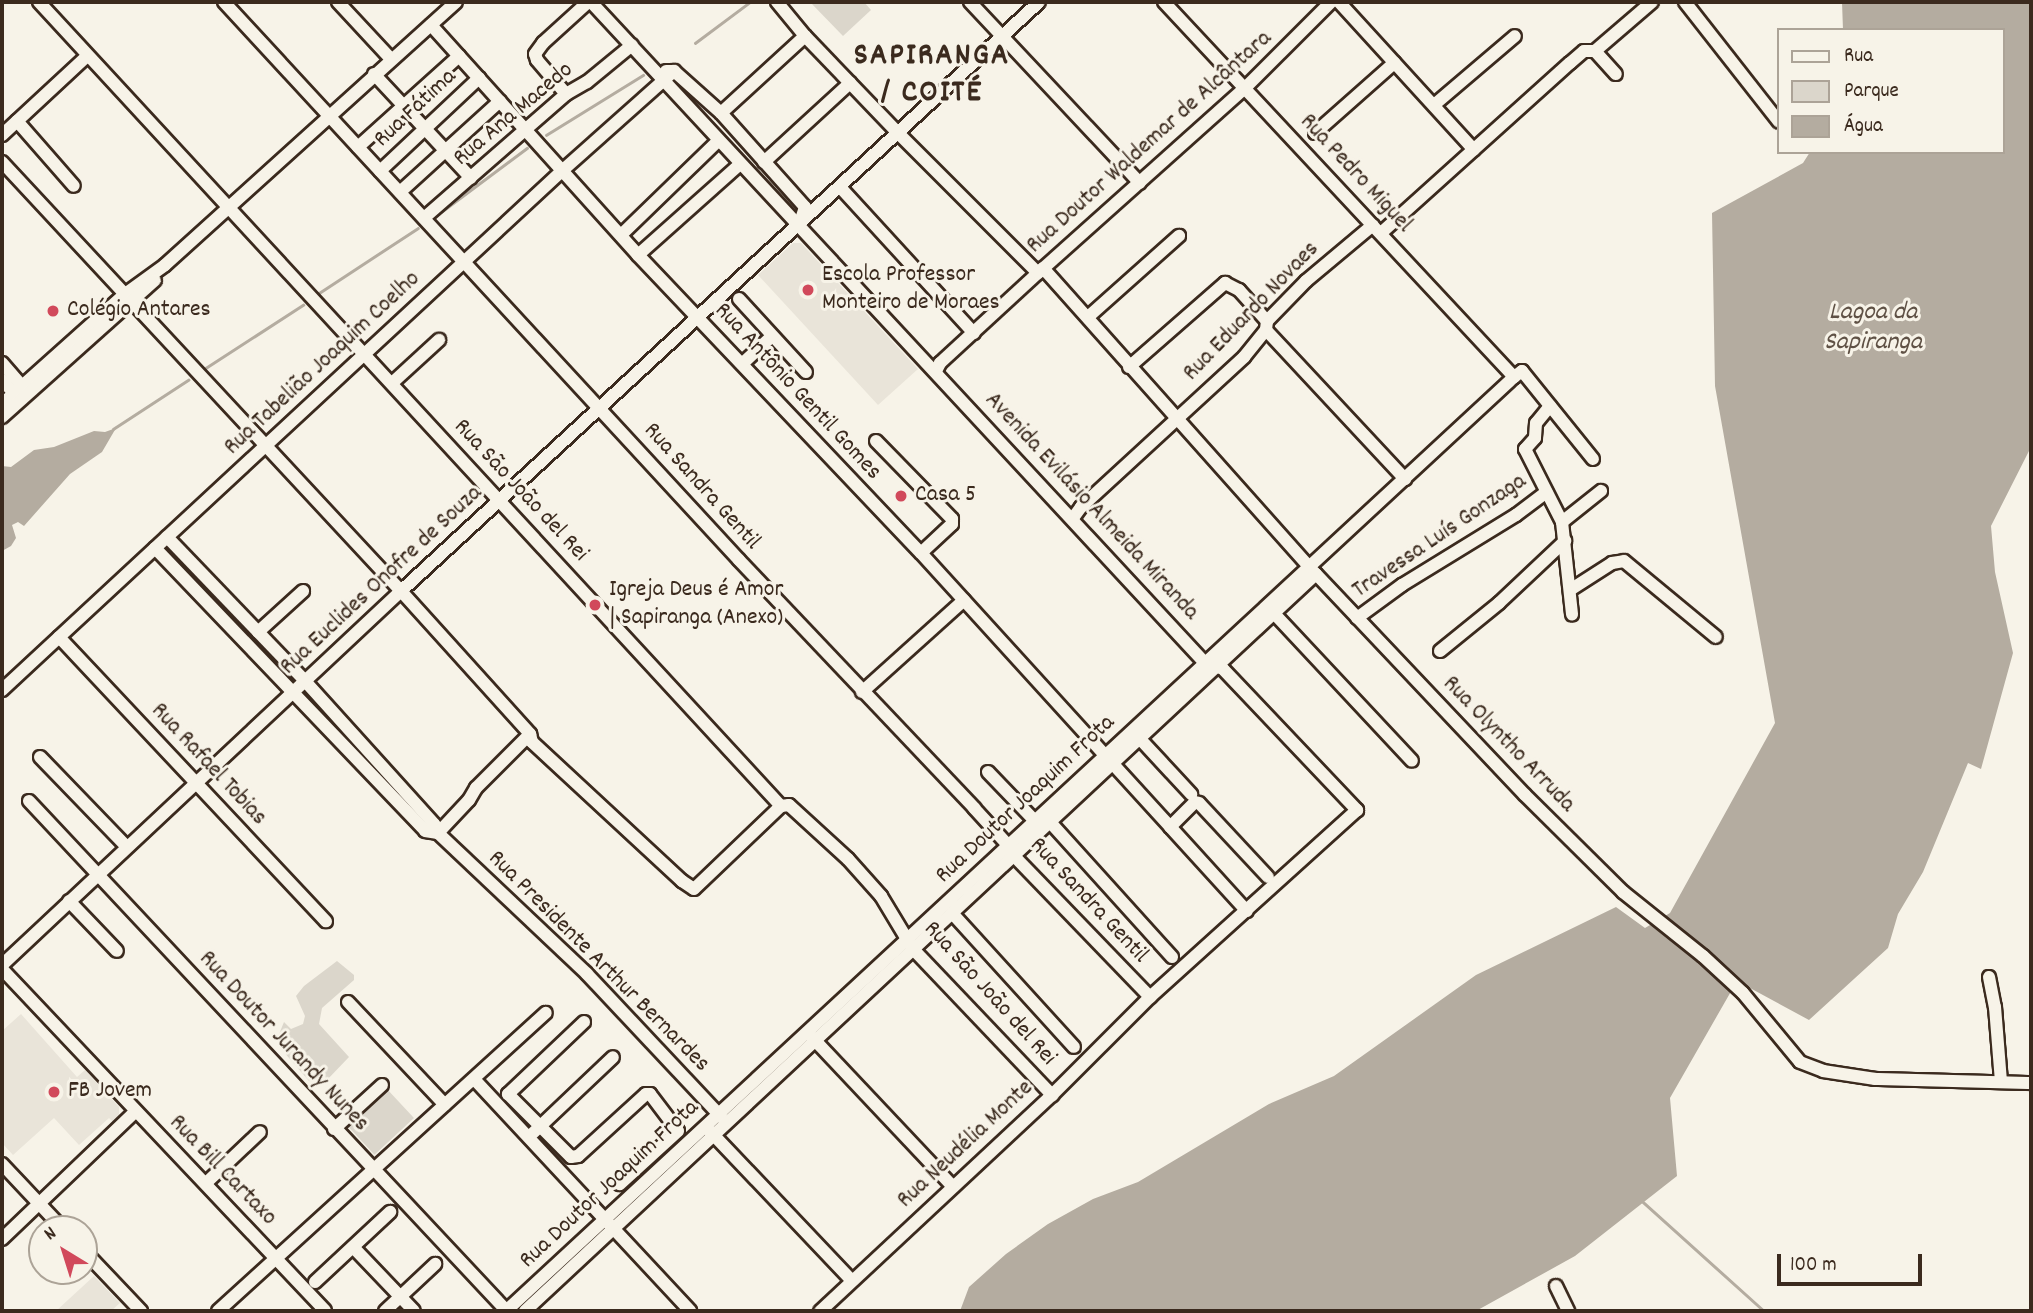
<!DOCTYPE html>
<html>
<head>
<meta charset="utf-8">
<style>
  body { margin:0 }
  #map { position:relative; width:2033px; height:1313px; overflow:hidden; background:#f7f3e8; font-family:Dekko,sans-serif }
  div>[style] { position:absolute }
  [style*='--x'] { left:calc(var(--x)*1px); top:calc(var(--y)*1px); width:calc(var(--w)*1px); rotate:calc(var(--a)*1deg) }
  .built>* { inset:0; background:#e9e4d9 }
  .green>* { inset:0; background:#dbd6cb; transform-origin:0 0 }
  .water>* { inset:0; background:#b4aca0 }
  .stream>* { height:2.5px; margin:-1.25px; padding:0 1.25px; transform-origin:1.25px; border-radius:1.25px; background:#b4aca0 }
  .roads { filter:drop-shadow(2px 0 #3b2a1e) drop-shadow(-2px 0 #3b2a1e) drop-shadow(0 2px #3b2a1e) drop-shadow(0 -2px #3b2a1e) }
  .minor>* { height:12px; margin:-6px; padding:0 6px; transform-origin:6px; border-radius:6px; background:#f7f3e8 }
  .dots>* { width:19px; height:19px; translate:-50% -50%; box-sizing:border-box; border:4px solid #f7f3e8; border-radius:50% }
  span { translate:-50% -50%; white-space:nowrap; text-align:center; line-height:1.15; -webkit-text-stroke:6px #f7f3e8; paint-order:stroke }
  .street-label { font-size:24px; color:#3b2a1e }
  .poi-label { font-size:24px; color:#3b2a1e }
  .left { translate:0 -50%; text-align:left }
  .water-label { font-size:26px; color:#5f5145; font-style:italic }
  .district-label { font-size:32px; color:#3b2a1e; font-weight:700; letter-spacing:2px }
  .frame { position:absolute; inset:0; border:4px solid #3b2a1e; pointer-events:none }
  .legend { position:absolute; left:1777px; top:28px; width:228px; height:126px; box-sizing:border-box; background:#f7f3e8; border:2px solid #aca397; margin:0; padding:9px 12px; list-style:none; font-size:21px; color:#3b2a1e }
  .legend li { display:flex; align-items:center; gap:14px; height:35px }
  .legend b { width:35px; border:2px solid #aca397 }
  .north { position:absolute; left:28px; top:1215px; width:70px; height:70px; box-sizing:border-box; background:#f7f3e8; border:2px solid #aca397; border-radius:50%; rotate:322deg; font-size:19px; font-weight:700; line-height:28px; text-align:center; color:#3b2a1e }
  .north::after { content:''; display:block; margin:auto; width:24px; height:32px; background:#d1495b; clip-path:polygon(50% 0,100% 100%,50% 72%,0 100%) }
  .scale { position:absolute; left:1777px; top:1254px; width:145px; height:32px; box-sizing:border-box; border:4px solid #3b2a1e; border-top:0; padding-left:9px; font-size:21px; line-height:24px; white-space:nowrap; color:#3b2a1e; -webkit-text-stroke:5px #f7f3e8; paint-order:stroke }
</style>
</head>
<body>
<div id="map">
  <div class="built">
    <i style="clip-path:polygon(793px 243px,801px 243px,918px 369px,878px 405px,758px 275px)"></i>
    <i style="clip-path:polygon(21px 1014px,77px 1077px,85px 1070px,119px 1107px,119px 1119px,114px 1123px,109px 1118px,79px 1145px,54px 1118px,13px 1155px,2px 1143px,2px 1031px)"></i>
    <i style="clip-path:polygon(94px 1276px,120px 1303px,111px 1311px,56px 1311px)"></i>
  </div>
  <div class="green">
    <i style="clip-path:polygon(810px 2px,864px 2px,871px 10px,843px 36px)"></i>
    <i style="clip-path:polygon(337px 961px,354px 975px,354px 980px,322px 1008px,319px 1024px,349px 1057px,326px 1081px,318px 1083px,309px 1081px,283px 1051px,277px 1039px,284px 1022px,291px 1029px,303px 1024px,305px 1016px,296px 996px,304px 986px)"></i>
    <i style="left:386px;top:1088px;width:41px;height:54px;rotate:47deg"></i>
  </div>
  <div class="water">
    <i style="clip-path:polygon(1842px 2px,2031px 2px,2031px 447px,1991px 526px,1995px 572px,2013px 653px,1981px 769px,1968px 763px,1923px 872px,1898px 914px,1888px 948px,1809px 1020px,1737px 981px,1670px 1098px,1677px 1176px,1575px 1256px,1476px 1311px,960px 1311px,969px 1287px,1006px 1254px,1048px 1224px,1093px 1199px,1138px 1182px,1269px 1104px,1334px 1076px,1476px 975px,1616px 907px,1645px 928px,1670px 913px,1775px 723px,1715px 386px,1712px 213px,1803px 163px,1810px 152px,2003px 152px,2003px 30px,1843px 30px)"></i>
    <i style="clip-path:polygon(116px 428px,102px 452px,70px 474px,24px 526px,18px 522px,12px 525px,16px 538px,11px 546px,2px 551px,2px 466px,11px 467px,34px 450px,54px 447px,94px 431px,105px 432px)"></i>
  </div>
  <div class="stream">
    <i style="--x:695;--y:43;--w:69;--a:-36.7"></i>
    <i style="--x:546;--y:135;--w:114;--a:-31.7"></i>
    <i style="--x:437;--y:215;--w:112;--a:-36.7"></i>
    <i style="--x:319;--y:293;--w:118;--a:-33.3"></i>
    <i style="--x:204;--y:369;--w:118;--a:-32.9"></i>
    <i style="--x:113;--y:429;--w:90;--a:-33.2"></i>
    <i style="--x:1642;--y:1201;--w:164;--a:42"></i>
  </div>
  <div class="roads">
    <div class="minor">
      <i style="--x:39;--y:2;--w:1094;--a:47.3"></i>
      <i style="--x:781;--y:806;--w:8;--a:-7"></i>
      <i style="--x:789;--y:805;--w:80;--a:42.5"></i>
      <i style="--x:848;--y:859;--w:50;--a:48.3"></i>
      <i style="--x:881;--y:896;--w:62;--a:58.9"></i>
      <i style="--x:913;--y:949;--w:202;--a:46.4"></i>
      <i style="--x:224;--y:2;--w:759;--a:47.29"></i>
      <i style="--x:739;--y:560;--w:342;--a:46.5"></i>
      <i style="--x:974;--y:808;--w:49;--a:47.5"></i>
      <i style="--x:1007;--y:844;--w:14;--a:60"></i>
      <i style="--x:1014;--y:856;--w:196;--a:46"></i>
      <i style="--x:338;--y:2;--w:78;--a:47.1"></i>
      <i style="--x:591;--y:2;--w:902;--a:47.11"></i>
      <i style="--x:1205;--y:663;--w:19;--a:18"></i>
      <i style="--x:1223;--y:669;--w:195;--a:46.5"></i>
      <i style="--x:1357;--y:810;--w:279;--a:137.9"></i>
      <i style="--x:1150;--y:997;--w:139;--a:135"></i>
      <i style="--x:1052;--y:1095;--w:317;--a:137"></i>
      <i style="--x:777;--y:2;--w:44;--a:50.5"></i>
      <i style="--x:805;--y:36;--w:133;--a:46.2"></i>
      <i style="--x:897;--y:132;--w:199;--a:45"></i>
      <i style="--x:970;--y:2;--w:248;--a:46.8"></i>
      <i style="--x:1164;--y:2;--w:513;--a:46.97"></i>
      <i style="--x:1339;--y:2;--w:200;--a:47.6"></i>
      <i style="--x:1685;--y:2;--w:152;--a:51.9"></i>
      <i style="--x:431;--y:25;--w:309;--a:48"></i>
      <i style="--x:638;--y:255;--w:411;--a:46.5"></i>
      <i style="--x:921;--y:553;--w:484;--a:47.7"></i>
      <i style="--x:1595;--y:51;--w:31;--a:48"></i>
      <i style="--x:666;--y:71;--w:8;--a:0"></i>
      <i style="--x:674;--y:71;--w:63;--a:41.8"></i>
      <i style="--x:721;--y:113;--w:126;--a:48.2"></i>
      <i style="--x:805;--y:207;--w:16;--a:108"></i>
      <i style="--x:374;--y:74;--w:142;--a:47"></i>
      <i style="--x:566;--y:94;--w:45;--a:-130.5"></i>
      <i style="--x:537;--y:60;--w:6;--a:-108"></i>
      <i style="--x:535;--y:54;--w:14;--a:-54"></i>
      <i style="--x:543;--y:43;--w:61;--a:-42.3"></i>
      <i style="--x:1434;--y:105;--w:106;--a:-40.4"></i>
      <i style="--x:721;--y:113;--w:114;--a:-42.5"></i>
      <i style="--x:17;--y:121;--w:86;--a:48.8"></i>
      <i style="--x:1315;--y:133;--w:106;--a:-41.5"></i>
      <i style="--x:2;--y:135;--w:116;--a:-42.9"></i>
      <i style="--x:358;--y:147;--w:136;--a:-42"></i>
      <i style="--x:2;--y:162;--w:586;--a:47.08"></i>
      <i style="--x:401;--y:591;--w:193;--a:47.9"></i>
      <i style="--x:530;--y:734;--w:8;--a:76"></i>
      <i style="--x:532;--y:742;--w:205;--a:42.8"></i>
      <i style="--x:682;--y:881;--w:14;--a:34"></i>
      <i style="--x:694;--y:889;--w:120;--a:-43.7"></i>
      <i style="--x:764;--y:162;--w:117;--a:-42.6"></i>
      <i style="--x:380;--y:171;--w:136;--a:-43.2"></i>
      <i style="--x:840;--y:187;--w:198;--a:47.5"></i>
      <i style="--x:400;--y:192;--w:135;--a:-42.3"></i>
      <i style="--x:424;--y:218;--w:189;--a:-41.1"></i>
      <i style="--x:566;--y:94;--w:24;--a:-30"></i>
      <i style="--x:587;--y:82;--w:58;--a:-39.4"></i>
      <i style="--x:1381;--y:233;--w:254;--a:-42"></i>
      <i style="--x:1570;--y:63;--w:18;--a:-41"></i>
      <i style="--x:1584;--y:51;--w:11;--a:0"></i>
      <i style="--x:1595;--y:51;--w:75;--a:-40.7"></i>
      <i style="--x:621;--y:235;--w:135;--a:-44.1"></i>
      <i style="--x:638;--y:255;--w:137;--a:-41.7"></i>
      <i style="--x:1043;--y:268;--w:410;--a:48.3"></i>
      <i style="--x:1316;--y:574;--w:304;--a:46.6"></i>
      <i style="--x:1525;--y:795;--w:138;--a:44.7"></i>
      <i style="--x:1623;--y:892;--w:102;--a:38.7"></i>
      <i style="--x:1703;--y:956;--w:54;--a:42.8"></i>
      <i style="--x:1743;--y:993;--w:89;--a:50.4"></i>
      <i style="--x:1800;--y:1062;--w:25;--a:21"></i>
      <i style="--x:1823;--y:1071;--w:53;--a:8.7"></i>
      <i style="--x:1875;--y:1079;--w:156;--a:1.5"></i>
      <i style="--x:739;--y:299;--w:99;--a:47.5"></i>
      <i style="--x:1088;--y:317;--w:122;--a:-41.7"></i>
      <i style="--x:1266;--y:330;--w:204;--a:47"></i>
      <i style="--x:2;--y:363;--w:35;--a:49"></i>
      <i style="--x:742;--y:364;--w:41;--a:-43"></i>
      <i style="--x:1129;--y:367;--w:128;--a:-41.2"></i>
      <i style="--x:1225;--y:283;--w:16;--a:27"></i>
      <i style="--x:1239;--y:290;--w:42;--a:47.9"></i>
      <i style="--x:936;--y:371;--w:9;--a:-63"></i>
      <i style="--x:940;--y:363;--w:133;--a:-42.6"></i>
      <i style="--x:1038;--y:273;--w:279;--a:-41.8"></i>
      <i style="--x:1246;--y:87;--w:120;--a:-45"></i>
      <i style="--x:2;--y:380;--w:24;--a:48"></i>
      <i style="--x:392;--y:383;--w:64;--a:-42.5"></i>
      <i style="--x:2;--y:404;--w:165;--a:-41.8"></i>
      <i style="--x:125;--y:294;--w:49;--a:-35.9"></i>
      <i style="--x:165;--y:265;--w:392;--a:-42.1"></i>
      <i style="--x:1550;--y:406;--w:22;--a:129"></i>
      <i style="--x:1536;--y:423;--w:15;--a:94"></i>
      <i style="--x:1535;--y:438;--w:15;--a:132"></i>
      <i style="--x:1525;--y:449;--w:82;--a:63.1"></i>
      <i style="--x:1562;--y:522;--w:93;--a:83.8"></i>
      <i style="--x:2;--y:417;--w:205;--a:-41.8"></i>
      <i style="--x:876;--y:441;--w:109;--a:45.7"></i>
      <i style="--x:952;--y:519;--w:5;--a:90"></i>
      <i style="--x:952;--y:524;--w:42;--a:136.9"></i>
      <i style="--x:1073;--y:518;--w:14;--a:-54"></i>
      <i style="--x:1081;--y:507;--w:222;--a:-42.6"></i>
      <i style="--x:1244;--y:357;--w:35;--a:-51"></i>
      <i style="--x:1266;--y:330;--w:9;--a:-84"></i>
      <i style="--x:1267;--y:321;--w:56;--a:-45.7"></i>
      <i style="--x:1306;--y:281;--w:87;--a:-39.9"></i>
      <i style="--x:1562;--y:522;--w:50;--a:-38.5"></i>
      <i style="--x:167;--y:537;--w:199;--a:46.2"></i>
      <i style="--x:305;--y:681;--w:193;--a:47.9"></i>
      <i style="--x:434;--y:824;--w:10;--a:66"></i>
      <i style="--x:438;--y:833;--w:205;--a:43.4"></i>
      <i style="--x:587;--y:974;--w:197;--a:46.8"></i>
      <i style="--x:155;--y:548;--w:391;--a:46.3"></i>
      <i style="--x:425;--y:831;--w:13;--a:9"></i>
      <i style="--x:1570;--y:590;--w:50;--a:-32.7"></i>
      <i style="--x:1612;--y:563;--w:12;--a:-9"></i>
      <i style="--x:1624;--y:561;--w:119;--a:39.6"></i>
      <i style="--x:1269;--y:608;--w:209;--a:46.9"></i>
      <i style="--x:1357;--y:618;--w:56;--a:-36.3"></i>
      <i style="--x:1402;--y:585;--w:134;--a:-31.6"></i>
      <i style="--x:1516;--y:515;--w:38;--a:-37"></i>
      <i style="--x:258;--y:632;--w:61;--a:-42.3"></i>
      <i style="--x:59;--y:637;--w:390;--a:46.8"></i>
      <i style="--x:1440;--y:651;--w:76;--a:-39.1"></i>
      <i style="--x:1499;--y:603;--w:91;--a:-43.2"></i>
      <i style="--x:2;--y:690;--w:765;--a:-42.83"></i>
      <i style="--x:563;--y:170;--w:149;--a:-41.7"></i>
      <i style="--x:862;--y:692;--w:137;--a:-42"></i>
      <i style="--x:1141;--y:740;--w:74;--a:47.2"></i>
      <i style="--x:40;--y:757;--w:125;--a:46"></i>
      <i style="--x:988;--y:772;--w:66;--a:46.2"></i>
      <i style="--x:29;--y:801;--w:699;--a:46.86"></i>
      <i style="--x:1050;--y:822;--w:182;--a:47.9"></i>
      <i style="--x:1170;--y:827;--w:35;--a:-45"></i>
      <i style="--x:1195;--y:802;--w:4;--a:14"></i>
      <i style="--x:1199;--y:803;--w:101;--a:47"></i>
      <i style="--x:438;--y:833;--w:45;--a:-46.8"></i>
      <i style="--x:469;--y:800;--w:14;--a:-60"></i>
      <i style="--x:476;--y:788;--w:76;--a:-45"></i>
      <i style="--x:69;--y:901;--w:69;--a:46.2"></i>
      <i style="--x:952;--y:913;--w:181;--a:47.7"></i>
      <i style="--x:2;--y:965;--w:547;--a:-43.15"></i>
      <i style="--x:401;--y:591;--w:868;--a:-42.71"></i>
      <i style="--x:2;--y:969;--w:470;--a:46.6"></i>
      <i style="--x:1989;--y:977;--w:31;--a:79"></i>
      <i style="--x:1995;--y:1007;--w:75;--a:85.4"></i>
      <i style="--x:348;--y:1002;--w:141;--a:46.7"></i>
      <i style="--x:584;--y:1022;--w:105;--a:136.5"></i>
      <i style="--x:508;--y:1094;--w:89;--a:45"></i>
      <i style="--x:571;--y:1157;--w:7;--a:-8"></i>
      <i style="--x:578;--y:1156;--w:92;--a:-42.4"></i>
      <i style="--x:646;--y:1094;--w:4;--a:0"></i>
      <i style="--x:650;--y:1094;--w:46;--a:52.9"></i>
      <i style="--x:678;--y:1131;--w:79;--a:137.6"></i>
      <i style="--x:809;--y:1034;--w:209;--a:46.7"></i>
      <i style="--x:474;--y:1079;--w:317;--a:47"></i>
      <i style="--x:334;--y:1129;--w:65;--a:-42.5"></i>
      <i style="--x:708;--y:1129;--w:209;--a:46.5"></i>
      <i style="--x:533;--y:1133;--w:110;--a:-43.5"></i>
      <i style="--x:2;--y:1164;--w:89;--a:46.8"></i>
      <i style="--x:206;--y:1183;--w:74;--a:-43.4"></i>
      <i style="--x:2;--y:1239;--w:185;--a:-43.7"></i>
      <i style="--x:353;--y:1247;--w:88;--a:46.4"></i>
      <i style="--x:84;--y:1251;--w:83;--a:46.5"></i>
      <i style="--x:315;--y:1282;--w:103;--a:-43"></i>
      <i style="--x:1556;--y:1286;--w:28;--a:64"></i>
      <i style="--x:218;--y:1311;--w:443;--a:-42.3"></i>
      <i style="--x:385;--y:1311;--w:69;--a:-43.2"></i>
      <i style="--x:506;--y:1311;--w:1374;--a:-42.82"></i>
      <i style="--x:1514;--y:377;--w:10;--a:-37"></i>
      <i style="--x:1522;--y:371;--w:113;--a:51.1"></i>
      <i style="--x:525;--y:1311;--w:1081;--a:-42.98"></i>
    </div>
  </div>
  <div class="dots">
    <i style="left:808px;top:290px;background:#d1495b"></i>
    <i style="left:53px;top:311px;background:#d1495b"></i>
    <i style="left:901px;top:496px;background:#d1495b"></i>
    <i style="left:595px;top:605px;background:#d1495b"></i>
    <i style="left:54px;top:1092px;background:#d1495b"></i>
  </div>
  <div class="street-label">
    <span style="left:416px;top:109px;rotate:-43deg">Rua Fátima</span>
    <span style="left:514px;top:115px;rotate:-40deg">Rua Ana Macedo</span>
    <span style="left:1150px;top:143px;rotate:-42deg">Rua Doutor Waldemar de Alcântara</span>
    <span style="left:1355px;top:174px;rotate:47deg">Rua Pedro Miguel</span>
    <span style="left:1252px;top:312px;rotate:-46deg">Rua Eduardo Novaes</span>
    <span style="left:323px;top:364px;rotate:-43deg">Rua Tabelião Joaquim Coelho</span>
    <span style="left:797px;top:392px;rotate:47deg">Rua Antônio Gentil Gomes</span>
    <span style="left:701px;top:487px;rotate:48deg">Rua Sandra Gentil</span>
    <span style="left:520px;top:491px;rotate:47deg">Rua São João del Rei</span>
    <span style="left:1091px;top:507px;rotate:47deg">Avenida Evilásio Almeida Miranda</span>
    <span style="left:1440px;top:537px;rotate:-34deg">Travessa Luís Gonzaga</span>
    <span style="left:382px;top:581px;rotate:-43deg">Rua Euclides Onofre de Souza</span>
    <span style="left:1508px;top:745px;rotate:46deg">Rua Olyntho Arruda</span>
    <span style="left:208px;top:765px;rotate:47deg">Rua Rafael Tobias</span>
    <span style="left:1026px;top:800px;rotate:-43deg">Rua Doutor Joaquim Frota</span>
    <span style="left:1088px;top:901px;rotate:47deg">Rua Sandra Gentil</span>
    <span style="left:598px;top:962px;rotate:45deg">Rua Presidente Arthur Bernardes</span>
    <span style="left:989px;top:994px;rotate:48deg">Rua São João del Rei</span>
    <span style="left:283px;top:1042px;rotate:47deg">Rua Doutor Jurandy Nunes</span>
    <span style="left:966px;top:1145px;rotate:-43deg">Rua Neudélia Monte</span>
    <span style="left:222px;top:1171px;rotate:46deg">Rua Bill Cartaxo</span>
    <span style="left:610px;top:1185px;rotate:-43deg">Rua Doutor Joaquim Frota</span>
  </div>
  <div class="poi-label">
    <span class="left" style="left:822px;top:290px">Escola Professor<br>Monteiro de Moraes</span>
    <span class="left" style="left:67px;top:311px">Colégio Antares</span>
    <span class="left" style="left:915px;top:496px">Casa 5</span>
    <span class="left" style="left:609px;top:605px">Igreja Deus é Amor<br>| Sapiranga (Anexo)</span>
    <span class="left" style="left:68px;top:1092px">FB Jovem</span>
  </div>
  <div class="water-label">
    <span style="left:1873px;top:328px">Lagoa da<br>Sapiranga</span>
  </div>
  <div class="district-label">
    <span style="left:932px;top:76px">SAPIRANGA<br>/ COITÉ</span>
  </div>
  <div class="frame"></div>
  <ul class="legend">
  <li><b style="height:9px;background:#f7f3e8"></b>Rua</li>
  <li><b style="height:19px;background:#dbd6cb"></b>Parque</li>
  <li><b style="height:19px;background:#b4aca0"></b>Água</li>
  </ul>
  <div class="north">N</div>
  <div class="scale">100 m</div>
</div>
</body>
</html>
